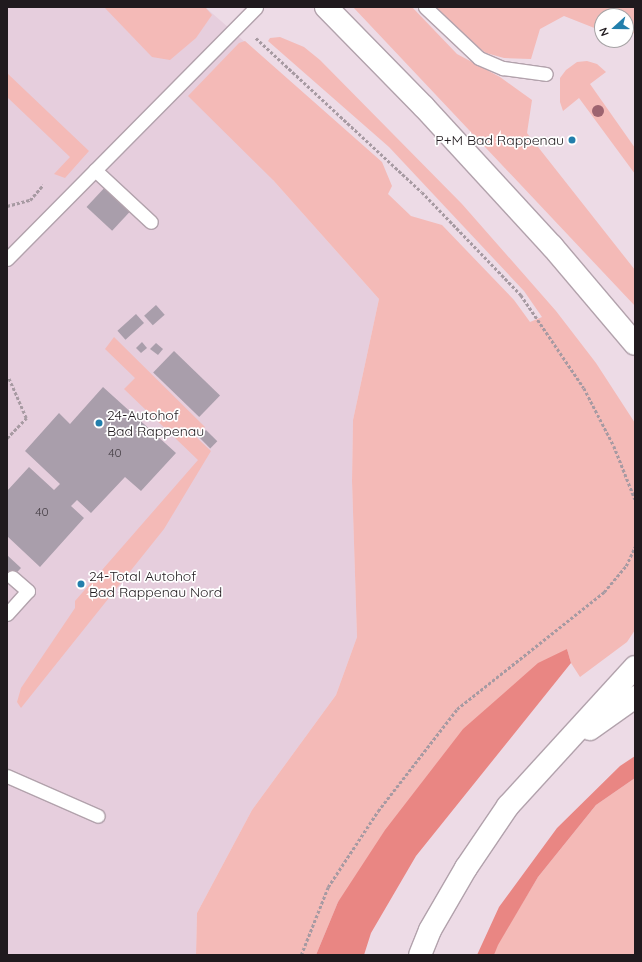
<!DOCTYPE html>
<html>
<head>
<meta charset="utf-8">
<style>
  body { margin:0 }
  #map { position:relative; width:642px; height:962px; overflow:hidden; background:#eddbe6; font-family:Quicksand,sans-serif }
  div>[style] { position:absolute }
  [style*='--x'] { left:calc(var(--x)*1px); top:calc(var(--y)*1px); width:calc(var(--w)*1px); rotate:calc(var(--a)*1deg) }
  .built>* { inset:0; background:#e6cedd }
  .green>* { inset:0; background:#f4bab7 }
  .forest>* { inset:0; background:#e98683 }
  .building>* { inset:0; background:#a99eab; transform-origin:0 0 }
  .path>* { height:2.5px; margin-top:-1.25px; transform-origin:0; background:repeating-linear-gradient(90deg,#a79aa2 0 3px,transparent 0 5px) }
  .roads { filter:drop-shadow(1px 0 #b2a2ac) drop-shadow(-1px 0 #b2a2ac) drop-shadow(0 1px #b2a2ac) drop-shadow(0 -1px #b2a2ac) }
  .service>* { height:13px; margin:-6.5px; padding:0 6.5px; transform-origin:6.5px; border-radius:6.5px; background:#fff }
  .secondary>* { height:22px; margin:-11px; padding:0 11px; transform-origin:11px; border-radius:11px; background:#fff }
  .motorway>* { height:22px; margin:-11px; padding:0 11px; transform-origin:11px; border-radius:11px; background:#fff }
  .trees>* { width:12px; height:12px; margin:-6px; border-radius:50%; background:#9d636f }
  .dots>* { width:11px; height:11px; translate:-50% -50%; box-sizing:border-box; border:2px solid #fff; border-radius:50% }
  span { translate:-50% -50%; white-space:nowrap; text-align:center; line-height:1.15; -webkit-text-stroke:3.5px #fff; paint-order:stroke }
  .number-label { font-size:12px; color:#423b41 }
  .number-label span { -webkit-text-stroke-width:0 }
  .poi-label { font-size:14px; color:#201a1e }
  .right { translate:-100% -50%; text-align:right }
  .left { translate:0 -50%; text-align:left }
  .frame { position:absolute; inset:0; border:8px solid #201a1e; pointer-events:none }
  .north { position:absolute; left:594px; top:8px; width:40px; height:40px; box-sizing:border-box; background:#fff; border:1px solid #a6a3a5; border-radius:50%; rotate:249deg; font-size:11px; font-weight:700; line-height:16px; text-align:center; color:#201a1e }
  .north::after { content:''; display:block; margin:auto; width:14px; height:18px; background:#227fac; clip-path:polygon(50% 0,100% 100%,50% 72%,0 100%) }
</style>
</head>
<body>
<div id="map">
  <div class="built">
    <i style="clip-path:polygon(7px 7px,205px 7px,327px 114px,273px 180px,379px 299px,353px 420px,352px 481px,357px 637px,336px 695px,252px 810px,197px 913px,196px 955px,7px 955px)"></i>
  </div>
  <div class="green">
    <i style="clip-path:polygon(104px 7px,205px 7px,212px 15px,196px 38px,170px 60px,152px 57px)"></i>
    <i style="clip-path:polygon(353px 7px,412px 7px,457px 54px,500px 77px,532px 100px,527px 133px,635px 270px,635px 306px)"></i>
    <i style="clip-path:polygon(436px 7px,635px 7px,635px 34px,626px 30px,626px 16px,602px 16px,602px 31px,564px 16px,540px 29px,531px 59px,504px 58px,486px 53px,468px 40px)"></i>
    <i style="clip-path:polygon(280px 37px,304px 47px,320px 60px,462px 204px,556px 311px,596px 363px,635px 423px,635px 630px,627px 642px,580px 677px,571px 663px,567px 649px,338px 902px,316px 955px,196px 955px,197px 913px,252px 810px,336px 695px,357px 637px,352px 481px,353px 420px,379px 299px,273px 180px,188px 96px,239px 43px,245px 41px,382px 162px,392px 186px,388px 194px,411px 216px,442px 225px,514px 300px,530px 322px,542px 317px,524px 291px,389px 147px,268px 41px,270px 38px)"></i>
    <i style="clip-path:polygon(587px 61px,597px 64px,606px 72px,590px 84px,635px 148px,635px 174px,579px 98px,563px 111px,560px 102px,560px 78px,566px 70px,577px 62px)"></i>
    <i style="clip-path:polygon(7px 73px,89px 151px,65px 178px,54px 174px,70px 157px,7px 97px)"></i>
    <i style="clip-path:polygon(114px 337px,205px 427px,195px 436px,211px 451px,164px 529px,21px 708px,17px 702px,21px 688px,75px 608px,75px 601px,198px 460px,124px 389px,135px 378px,105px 349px)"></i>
    <i style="clip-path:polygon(635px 778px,635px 955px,494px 955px,497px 945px,538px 877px,596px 805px)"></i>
  </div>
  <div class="forest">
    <i style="clip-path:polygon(567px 649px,571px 663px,416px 856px,371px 933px,364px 955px,316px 955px,338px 902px,385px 830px,463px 729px,538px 663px)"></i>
    <i style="clip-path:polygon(635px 756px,635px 778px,596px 805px,538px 877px,498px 945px,494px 955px,477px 955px,499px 907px,557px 828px,620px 766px)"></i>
  </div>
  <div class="building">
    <i style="left:107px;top:185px;width:35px;height:30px;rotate:43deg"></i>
    <i style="left:156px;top:305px;width:13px;height:16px;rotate:48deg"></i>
    <i style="left:136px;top:314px;width:12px;height:25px;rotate:48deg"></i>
    <i style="clip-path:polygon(142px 342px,147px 348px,141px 353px,136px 348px)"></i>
    <i style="clip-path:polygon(156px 343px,163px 349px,158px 355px,150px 349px)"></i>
    <i style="left:174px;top:351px;width:64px;height:30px;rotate:44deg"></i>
    <i style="clip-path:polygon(103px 387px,176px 453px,141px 491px,125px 477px,91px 513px,77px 500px,71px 506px,84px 518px,40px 567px,7px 536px,7px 491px,29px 467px,54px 490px,60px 484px,25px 451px,59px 413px,70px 424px)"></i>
    <i style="left:206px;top:430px;width:16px;height:10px;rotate:45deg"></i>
    <i style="clip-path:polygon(7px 555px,21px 568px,7px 583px)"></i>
  </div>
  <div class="path">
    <i style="--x:256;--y:38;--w:226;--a:42.9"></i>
    <i style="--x:422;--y:192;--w:143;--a:46.1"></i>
    <i style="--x:521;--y:295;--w:112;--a:55.9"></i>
    <i style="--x:584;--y:388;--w:65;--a:62.7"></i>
    <i style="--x:614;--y:446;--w:57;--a:68.4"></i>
    <i style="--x:7;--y:206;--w:24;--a:-15"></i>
    <i style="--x:30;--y:200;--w:20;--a:-49"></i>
    <i style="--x:7;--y:438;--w:28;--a:-46"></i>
    <i style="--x:26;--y:418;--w:43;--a:-113.6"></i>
    <i style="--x:301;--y:955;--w:73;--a:-68.3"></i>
    <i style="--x:328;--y:887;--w:91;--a:-56.7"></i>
    <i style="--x:378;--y:811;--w:129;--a:-52.2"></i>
    <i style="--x:457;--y:709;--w:188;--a:-38.5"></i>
    <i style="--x:604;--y:592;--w:34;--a:-50"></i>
    <i style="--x:626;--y:566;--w:21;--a:-65"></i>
  </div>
  <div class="roads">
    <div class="service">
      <i style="--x:425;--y:7;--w:74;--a:43.4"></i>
      <i style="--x:479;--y:58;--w:26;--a:23"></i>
      <i style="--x:503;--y:68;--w:43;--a:7.9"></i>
      <i style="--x:95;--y:170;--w:76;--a:42.9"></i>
      <i style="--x:7;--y:259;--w:354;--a:-45.3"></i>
      <i style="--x:7;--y:614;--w:31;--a:-48"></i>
      <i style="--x:28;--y:591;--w:21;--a:-139"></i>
      <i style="--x:7;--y:776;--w:99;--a:23.7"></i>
    </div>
    <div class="secondary">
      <i style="--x:326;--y:7;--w:140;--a:45.6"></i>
      <i style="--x:424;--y:107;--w:189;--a:47.4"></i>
      <i style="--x:552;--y:246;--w:128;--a:49.7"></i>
    </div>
    <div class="motorway">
      <i style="--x:590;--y:729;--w:55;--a:-35.4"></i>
      <i style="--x:420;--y:955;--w:27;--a:-68"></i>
      <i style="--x:430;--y:930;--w:72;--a:-59.9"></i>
      <i style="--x:466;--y:868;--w:75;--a:-55.9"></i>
      <i style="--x:508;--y:806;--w:188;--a:-47.6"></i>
    </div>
  </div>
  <div class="trees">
    <i style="left:598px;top:111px"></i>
  </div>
  <div class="dots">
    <i style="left:572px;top:140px;background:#227fac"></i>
    <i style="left:99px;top:423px;background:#227fac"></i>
    <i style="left:81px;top:584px;background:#227fac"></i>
  </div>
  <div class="number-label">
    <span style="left:115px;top:453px">40</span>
    <span style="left:42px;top:512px">40</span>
  </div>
  <div class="poi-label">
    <span class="right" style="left:564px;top:140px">P+M Bad Rappenau</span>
    <span class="left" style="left:107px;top:423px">24-Autohof<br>Bad Rappenau</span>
    <span class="left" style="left:89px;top:584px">24-Total Autohof<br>Bad Rappenau Nord</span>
  </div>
  <div class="frame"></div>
  <div class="north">N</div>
</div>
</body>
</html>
